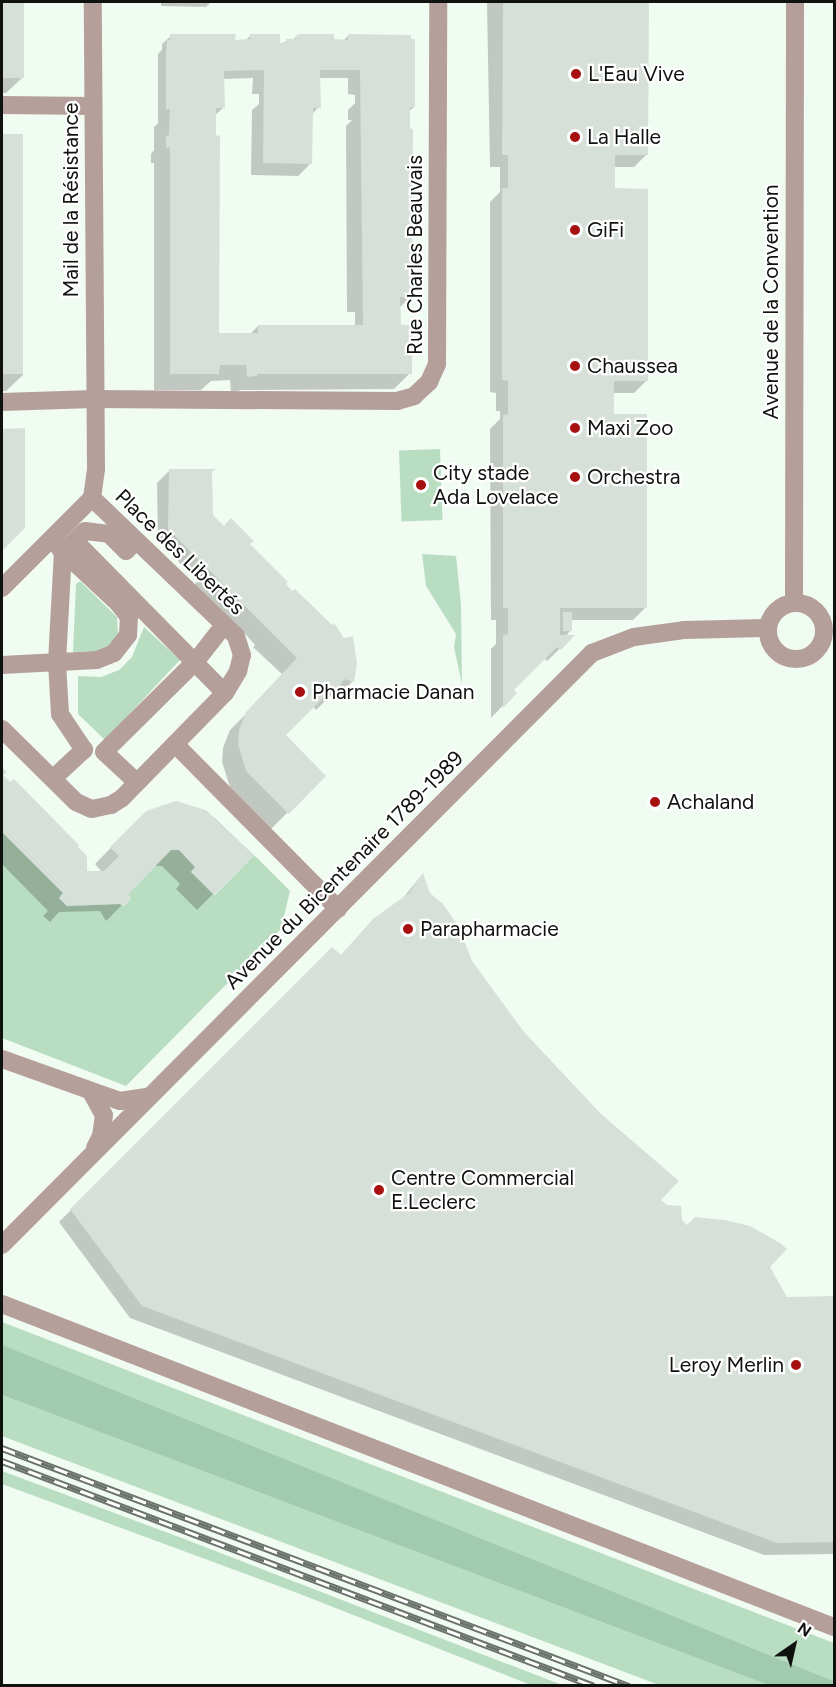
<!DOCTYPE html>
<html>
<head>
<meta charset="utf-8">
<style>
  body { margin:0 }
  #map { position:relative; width:836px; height:1687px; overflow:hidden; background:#f0fbf2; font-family:Figtree,sans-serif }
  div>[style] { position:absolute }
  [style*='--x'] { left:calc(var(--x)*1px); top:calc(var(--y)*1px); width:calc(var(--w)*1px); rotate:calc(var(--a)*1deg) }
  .green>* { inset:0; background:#b9ddc1; transform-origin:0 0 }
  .forest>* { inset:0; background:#a2caac }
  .shadow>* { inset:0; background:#0003 }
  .building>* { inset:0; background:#d6e0d8; transform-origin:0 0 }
  .minor>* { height:18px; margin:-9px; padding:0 9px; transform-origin:9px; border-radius:9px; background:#b59f9b }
  .minor>.ring { margin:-9px; padding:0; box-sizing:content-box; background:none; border:18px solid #b59f9b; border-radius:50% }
  .rail>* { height:7px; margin-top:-3.5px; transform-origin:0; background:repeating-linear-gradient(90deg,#fff 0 14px,#6b716b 0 28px); box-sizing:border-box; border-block:2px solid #6b716b }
  .dots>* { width:16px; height:16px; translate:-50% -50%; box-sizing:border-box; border:3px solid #fff; border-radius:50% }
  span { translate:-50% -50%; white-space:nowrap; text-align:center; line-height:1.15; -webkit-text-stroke:4.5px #fff; paint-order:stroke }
  .poi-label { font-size:21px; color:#0f120f }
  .left { translate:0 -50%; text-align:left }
  .right { translate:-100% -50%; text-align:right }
  .street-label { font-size:21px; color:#0f120f }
  .frame { position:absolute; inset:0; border:3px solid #0f120f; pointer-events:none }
  .north { position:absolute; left:764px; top:1615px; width:60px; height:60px; -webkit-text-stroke:4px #fff; paint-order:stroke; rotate:34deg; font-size:16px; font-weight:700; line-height:24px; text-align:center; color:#0f120f }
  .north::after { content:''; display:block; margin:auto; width:21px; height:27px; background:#0f120f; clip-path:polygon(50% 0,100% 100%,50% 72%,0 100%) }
</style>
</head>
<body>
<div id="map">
  <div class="green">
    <i style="left:440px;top:449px;width:71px;height:41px;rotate:88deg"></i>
    <i style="clip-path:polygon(422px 554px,456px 556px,461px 604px,462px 684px,454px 647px,456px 634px,426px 586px)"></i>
    <i style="clip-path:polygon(80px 581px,117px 617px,118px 633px,110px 645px,99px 651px,73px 652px,76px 584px)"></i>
    <i style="clip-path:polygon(144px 627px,180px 660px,105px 740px,78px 714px,78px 676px,101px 677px,119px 670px,132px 657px)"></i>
    <i style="clip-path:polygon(2px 832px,63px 893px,59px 898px,67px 906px,120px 904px,124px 906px,131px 898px,128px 894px,171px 850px,179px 850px,195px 867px,191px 872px,215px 895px,254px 855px,290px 891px,281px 929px,126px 1086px,2px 1038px)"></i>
    <i style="clip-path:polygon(2px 1322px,834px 1643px,834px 1681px,2px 1346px)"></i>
    <i style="clip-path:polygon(2px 1395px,768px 1685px,659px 1685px,2px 1436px)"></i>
    <i style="clip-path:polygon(2px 1471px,187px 1540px,562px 1685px,531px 1685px,300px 1594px,2px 1484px)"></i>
  </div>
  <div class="forest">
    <i style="clip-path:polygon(2px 1345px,834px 1681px,834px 1685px,768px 1685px,2px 1395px)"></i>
  </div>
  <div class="shadow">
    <i style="clip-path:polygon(2px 2px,23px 2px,23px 77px,6px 93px,2px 93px)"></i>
    <i style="clip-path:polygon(161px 2px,211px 2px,206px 7px,161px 6px)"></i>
    <i style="clip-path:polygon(487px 2px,647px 2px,647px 154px,634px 167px,613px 167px,614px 188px,646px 381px,634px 393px,613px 393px,613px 414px,646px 607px,633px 620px,571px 620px,571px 630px,565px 637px,572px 637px,547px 661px,544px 658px,512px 690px,515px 693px,491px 718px,491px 649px,496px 644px,496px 620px,491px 620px,490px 429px,500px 419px,500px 411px,496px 411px,496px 393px,490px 392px,490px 202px,500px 192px,500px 167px,490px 167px)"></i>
    <i style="clip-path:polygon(evenodd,251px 35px,278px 44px,293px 40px,297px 36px,343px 41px,348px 36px,414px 107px,408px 112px,411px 296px,399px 308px,399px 324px,410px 373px,394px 389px,242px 390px,231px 392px,230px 380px,211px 381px,201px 390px,154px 390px,154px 163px,151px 163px,151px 154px,154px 150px,154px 127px,158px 123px,158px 54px,162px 50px,162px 44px,171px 36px,234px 41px,245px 41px,251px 35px,253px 78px,252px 94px,259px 94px,259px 104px,252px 110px,251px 175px,298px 176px,311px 163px,311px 115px,319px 107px,319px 78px,348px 78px,348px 94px,355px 95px,355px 103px,348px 110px,348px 120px,352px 120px,346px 126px,347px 312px,355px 312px,355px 326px,258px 326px,250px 334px,218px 334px,214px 116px,223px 108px,223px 79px,253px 78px)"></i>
    <i style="clip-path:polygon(2px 136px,22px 136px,23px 375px,6px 391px,2px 391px)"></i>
    <i style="clip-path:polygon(2px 430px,5px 430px,23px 527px,2px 549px)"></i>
    <i style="clip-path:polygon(170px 470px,224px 528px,248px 544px,284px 584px,355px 654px,352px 682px,336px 698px,330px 696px,316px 710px,313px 706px,284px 735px,324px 776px,271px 829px,230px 787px,222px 762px,223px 748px,230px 730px,284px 676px,253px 647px,255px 645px,240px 628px,193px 586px,201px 578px,185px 562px,182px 566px,169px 549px,167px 551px,158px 541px,157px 483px)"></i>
    <i style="clip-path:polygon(2px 776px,85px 875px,103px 873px,95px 864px,146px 812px,203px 812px,216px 819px,252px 855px,197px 910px,176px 889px,180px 884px,162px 866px,154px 866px,126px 894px,129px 898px,106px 921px,100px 911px,59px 912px,50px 922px,43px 916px,48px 911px,2px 864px)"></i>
    <i style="clip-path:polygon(422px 875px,429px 893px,470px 962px,523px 1033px,659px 1200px,687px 1227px,769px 1266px,786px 1299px,834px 1298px,834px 1554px,764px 1555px,130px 1318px,59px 1222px,332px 949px,340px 956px,374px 920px,402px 899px)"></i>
  </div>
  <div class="building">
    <i style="left:2px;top:2px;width:22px;height:76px"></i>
    <i style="clip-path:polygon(503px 2px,649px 2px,648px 155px,615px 155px,615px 188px,648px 189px,648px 381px,614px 381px,614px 414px,647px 414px,647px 608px,560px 608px,560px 635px,575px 635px,561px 650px,557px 647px,514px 690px,517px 693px,503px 708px,503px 635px,508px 634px,508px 608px,503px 608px,503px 415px,508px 414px,508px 381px,502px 380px,502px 188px,508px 188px,508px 155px,502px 155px)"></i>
    <i style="clip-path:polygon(evenodd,170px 34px,236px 34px,235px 40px,250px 39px,250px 34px,280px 34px,280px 43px,286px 43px,286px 39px,296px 39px,297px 34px,334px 34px,334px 39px,348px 40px,348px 34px,411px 35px,411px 39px,415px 39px,415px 107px,410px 107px,410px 128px,413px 130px,412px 297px,400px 297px,401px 325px,412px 325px,412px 374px,257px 374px,257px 376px,247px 377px,246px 365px,220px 365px,219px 374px,170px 374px,170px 147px,166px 148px,166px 136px,169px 135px,170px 109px,166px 109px,166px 53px,167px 40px,170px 40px,170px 34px,264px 70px,263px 163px,312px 164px,313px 108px,321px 108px,320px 70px,360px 70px,363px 325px,258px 325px,258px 333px,219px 333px,220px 135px,216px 136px,216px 108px,225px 108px,224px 71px,264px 70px)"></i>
    <i style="left:2px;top:134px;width:21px;height:240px"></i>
    <i style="clip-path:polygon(25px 428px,25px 528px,2px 551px,2px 429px)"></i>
    <i style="clip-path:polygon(169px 469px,216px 469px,212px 472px,213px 515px,224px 526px,231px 518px,254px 541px,250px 544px,288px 582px,286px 584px,292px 591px,295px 589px,332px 625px,334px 623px,344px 638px,353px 636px,357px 664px,354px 682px,344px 679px,334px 695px,330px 691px,286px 735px,326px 776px,289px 814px,246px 771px,238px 744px,239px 730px,246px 712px,297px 658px,168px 529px)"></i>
    <i style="left:563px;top:612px;width:9px;height:19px"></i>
    <i style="clip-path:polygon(2px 767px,7px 772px,3px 775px,10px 782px,14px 779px,79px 845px,78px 847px,87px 856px,87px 871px,104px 871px,119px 856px,110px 847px,146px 811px,176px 801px,206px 810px,254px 855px,214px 895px,191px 872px,195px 867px,179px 850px,171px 850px,128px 894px,131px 898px,123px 906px,120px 904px,67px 906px,59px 898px,63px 893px,2px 832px)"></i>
    <i style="clip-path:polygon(423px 873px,430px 893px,443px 904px,459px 927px,472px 961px,524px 1032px,601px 1114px,679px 1181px,661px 1200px,667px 1205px,681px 1206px,682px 1220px,687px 1225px,695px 1217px,725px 1220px,750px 1226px,780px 1243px,787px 1249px,770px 1267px,787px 1297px,834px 1296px,834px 1542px,777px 1543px,142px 1306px,70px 1209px,332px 947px,341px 955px,373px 919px,409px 893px)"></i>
  </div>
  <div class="minor">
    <i style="--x:2;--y:105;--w:90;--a:0.6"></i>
    <i style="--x:2;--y:402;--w:92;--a:-1.9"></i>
    <i style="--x:94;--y:399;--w:303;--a:0.4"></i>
    <i style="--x:397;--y:401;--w:18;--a:-16"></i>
    <i style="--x:414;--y:396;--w:21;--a:-43"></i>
    <i style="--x:429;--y:382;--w:20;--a:-66"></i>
    <i style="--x:437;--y:364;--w:362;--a:-89.8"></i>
    <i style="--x:75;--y:541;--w:205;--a:45.4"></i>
    <i style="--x:2;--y:588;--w:127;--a:-45"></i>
    <i style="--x:92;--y:498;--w:30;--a:-82"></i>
    <i style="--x:96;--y:468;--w:466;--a:-90.4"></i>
    <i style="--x:794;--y:602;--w:600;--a:-89.9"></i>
    <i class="ring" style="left:768px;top:603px;width:38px;height:38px"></i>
    <i style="--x:2;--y:665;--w:95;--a:-3"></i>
    <i style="--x:97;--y:660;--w:18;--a:-22"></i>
    <i style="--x:114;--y:653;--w:23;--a:-52"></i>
    <i style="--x:128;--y:635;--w:18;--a:-87"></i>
    <i style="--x:129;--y:617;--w:16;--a:-128"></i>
    <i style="--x:119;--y:604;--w:81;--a:-137"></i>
    <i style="--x:2;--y:729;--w:104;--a:44.6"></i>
    <i style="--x:76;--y:802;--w:17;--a:24"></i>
    <i style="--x:92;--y:809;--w:19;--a:-12"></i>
    <i style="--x:111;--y:805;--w:13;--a:-32"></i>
    <i style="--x:122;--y:798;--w:147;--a:-45.6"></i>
    <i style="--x:225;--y:693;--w:26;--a:-59"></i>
    <i style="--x:238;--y:671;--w:16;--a:-76"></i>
    <i style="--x:242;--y:655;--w:20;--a:-108"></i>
    <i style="--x:236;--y:636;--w:199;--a:-136.2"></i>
    <i style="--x:175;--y:744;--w:232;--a:45.3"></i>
    <i style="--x:60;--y:772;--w:33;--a:-43"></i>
    <i style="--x:84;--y:750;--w:43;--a:-123.7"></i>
    <i style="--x:60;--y:714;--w:52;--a:-93.3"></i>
    <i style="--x:57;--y:662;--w:110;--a:-86.9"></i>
    <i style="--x:63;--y:552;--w:30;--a:-44"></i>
    <i style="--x:85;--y:531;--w:24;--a:7"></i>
    <i style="--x:109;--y:534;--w:24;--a:45"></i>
    <i style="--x:126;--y:551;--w:8;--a:-45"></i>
    <i style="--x:130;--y:776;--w:35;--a:-137"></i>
    <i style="--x:104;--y:752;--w:129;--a:-44.7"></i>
    <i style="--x:196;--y:661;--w:36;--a:-52"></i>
    <i style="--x:2;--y:1059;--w:125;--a:19.6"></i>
    <i style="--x:120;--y:1101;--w:30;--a:-9"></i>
    <i style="--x:91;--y:1092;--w:26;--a:61"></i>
    <i style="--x:104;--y:1115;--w:21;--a:98"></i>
    <i style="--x:101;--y:1136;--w:13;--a:117"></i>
    <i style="--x:2;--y:1245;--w:836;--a:-45.1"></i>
    <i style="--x:592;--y:653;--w:45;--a:-20.9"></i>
    <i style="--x:634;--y:637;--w:50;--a:-8"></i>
    <i style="--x:684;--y:630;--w:84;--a:-1.4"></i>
    <i style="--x:2;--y:1304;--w:892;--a:21.22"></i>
  </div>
  <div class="rail">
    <i style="--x:2;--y:1448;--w:671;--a:20.79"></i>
    <i style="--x:2;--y:1461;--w:633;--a:20.81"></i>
  </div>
  <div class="dots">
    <i style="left:576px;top:74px;background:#a6110f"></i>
    <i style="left:575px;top:137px;background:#a6110f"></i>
    <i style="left:575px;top:230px;background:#a6110f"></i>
    <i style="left:575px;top:366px;background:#a6110f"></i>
    <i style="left:575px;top:428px;background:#a6110f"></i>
    <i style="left:575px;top:477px;background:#a6110f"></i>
    <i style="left:421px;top:485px;background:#a6110f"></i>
    <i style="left:300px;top:692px;background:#a6110f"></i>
    <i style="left:655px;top:802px;background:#a6110f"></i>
    <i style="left:408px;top:929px;background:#a6110f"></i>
    <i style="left:379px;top:1190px;background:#a6110f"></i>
    <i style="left:796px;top:1365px;background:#a6110f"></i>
  </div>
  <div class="poi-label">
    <span class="left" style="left:588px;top:74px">L'Eau Vive</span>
    <span class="left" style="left:587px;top:137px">La Halle</span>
    <span class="left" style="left:587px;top:230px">GiFi</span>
    <span class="left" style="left:587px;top:366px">Chaussea</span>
    <span class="left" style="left:587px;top:428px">Maxi Zoo</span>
    <span class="left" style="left:433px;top:485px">City stade<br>Ada Lovelace</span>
    <span class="left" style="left:587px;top:477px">Orchestra</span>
    <span class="left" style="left:312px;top:692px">Pharmacie Danan</span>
    <span class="left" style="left:667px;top:802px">Achaland</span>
    <span class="left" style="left:420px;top:929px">Parapharmacie</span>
    <span class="left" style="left:391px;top:1190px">Centre Commercial<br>E.Leclerc</span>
    <span class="right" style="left:784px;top:1365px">Leroy Merlin</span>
  </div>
  <div class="street-label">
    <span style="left:71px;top:200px;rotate:-90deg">Mail de la Résistance</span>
    <span style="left:415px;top:255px;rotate:-90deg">Rue Charles Beauvais</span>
    <span style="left:771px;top:302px;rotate:-90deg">Avenue de la Convention</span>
    <span style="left:180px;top:552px;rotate:44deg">Place des Libertés</span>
    <span style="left:344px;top:870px;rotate:-45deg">Avenue du Bicentenaire 1789-1989</span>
  </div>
  <div class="frame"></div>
  <div class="north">N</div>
</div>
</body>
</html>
